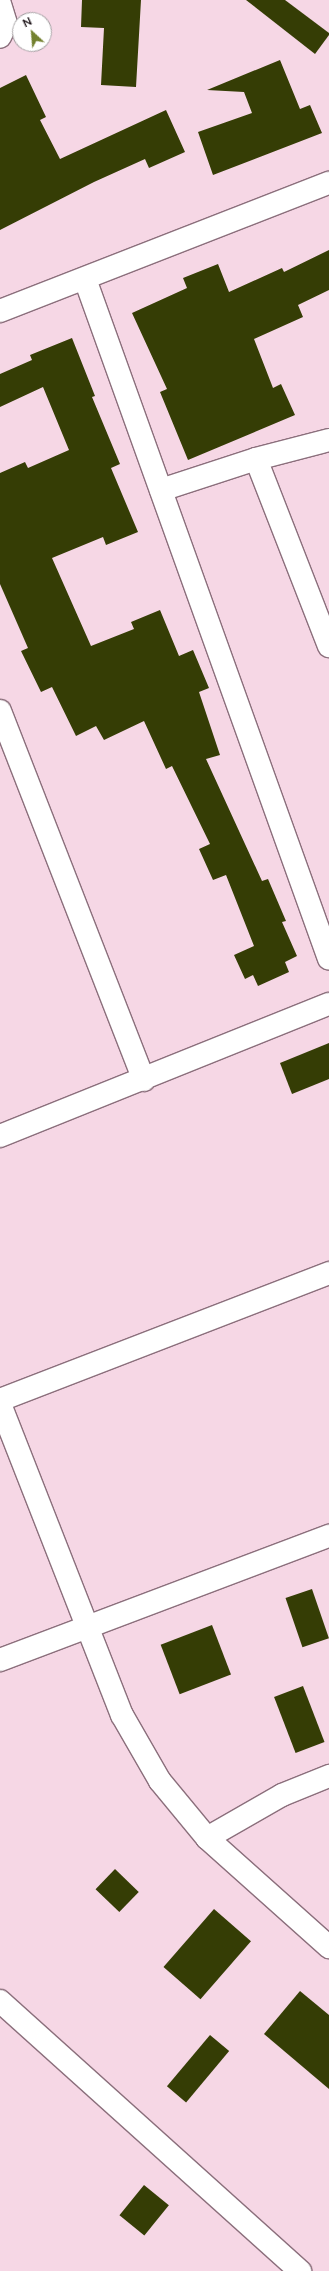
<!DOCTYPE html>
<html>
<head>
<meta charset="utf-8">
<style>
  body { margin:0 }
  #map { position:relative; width:329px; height:2271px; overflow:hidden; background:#f6d7e5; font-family:Lato,sans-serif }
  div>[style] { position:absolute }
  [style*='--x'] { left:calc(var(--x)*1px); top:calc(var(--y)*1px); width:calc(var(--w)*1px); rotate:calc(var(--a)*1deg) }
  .building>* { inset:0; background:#353d05; transform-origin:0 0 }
  .roads { filter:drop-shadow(1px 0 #8b6f7c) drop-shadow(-1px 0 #8b6f7c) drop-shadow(0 1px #8b6f7c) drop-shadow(0 -1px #8b6f7c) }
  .minor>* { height:22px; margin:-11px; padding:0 11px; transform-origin:11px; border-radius:11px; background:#fff }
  span { translate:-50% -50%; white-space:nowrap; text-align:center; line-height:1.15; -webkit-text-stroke:4px #fff; paint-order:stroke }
  .north { position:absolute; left:12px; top:12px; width:40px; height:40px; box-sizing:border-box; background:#fff; border:1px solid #a29ea0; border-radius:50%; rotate:334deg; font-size:11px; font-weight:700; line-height:16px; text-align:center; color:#160c11 }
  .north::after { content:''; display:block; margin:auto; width:14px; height:18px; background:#73812f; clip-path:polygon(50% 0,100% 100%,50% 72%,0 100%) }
</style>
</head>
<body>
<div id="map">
  <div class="building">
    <i style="clip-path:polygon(82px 0,141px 0,136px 87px,101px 85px,104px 28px,81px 27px)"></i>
    <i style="clip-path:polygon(246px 0,285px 0,329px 33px,329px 35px,315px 54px)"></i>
    <i style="clip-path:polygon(280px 60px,300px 109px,310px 105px,322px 133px,213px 175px,198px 132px,252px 113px,244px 92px,207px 90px)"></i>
    <i style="clip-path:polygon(26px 75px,46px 117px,40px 120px,60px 159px,166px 110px,185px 152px,149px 168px,145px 159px,94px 182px,0 230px,0 88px)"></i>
    <i style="clip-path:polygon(329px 250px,329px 290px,298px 305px,303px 317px,254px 339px,273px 388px,281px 384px,295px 415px,188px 460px,160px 392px,167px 389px,132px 313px,187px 288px,183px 278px,218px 264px,229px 292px,282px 268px,284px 272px)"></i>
    <i style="clip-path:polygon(72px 338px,95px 396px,92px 397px,120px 464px,111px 468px,138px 532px,106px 545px,103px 537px,52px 558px,91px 646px,134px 629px,131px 622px,160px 610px,179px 656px,193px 650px,209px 688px,199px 692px,220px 755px,206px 759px,262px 881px,268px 879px,286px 921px,282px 922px,297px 956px,285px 962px,289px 972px,258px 986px,253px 975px,245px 979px,234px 955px,254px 946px,226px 875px,213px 880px,199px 849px,210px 844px,172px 766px,166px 769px,144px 721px,104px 740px,96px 726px,76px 736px,52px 687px,41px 692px,21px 651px,28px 648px,0 584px,0 473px,25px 462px,28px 468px,69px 450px,43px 387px,0 407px,0 374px,32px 360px,30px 355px)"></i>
    <i style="clip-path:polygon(329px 1043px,329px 1079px,292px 1094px,280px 1063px)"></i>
    <i style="left:312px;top:1589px;width:52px;height:28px;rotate:71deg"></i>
    <i style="left:212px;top:1625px;width:53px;height:55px;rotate:69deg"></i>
    <i style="left:303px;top:1686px;width:60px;height:31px;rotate:69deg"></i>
    <i style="left:115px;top:1869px;width:33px;height:28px;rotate:44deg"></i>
    <i style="left:214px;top:1909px;width:49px;height:77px;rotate:41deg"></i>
    <i style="clip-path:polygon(300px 1991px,329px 2015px,329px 2089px,264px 2034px)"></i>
    <i style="left:210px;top:2035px;width:25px;height:67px;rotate:40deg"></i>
    <i style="left:144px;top:2185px;width:32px;height:39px;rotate:39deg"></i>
  </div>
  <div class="roads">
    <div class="minor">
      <i style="--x:0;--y:4;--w:21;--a:73"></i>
      <i style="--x:6;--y:24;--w:14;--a:115"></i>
      <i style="--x:85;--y:279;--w:722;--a:70.26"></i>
      <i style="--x:0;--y:311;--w:353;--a:-21.3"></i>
      <i style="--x:256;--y:459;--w:201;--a:68.7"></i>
      <i style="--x:161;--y:490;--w:100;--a:-18.1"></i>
      <i style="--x:256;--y:459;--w:75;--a:-14.6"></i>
      <i style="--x:0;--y:711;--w:396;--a:68.7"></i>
      <i style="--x:0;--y:1136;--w:354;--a:-21.9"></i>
      <i style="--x:0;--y:1400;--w:353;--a:-21.1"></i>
      <i style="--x:0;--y:1404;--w:334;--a:68.6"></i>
      <i style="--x:122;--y:1715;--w:76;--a:60.1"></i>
      <i style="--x:160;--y:1781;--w:74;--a:50.5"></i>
      <i style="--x:207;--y:1838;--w:164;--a:41.8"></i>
      <i style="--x:0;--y:1660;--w:352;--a:-20.7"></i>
      <i style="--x:207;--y:1838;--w:86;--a:-29.8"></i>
      <i style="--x:282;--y:1795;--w:51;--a:-22"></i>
      <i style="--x:0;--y:2001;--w:404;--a:42"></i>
    </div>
  </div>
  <div class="north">N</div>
</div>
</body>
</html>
